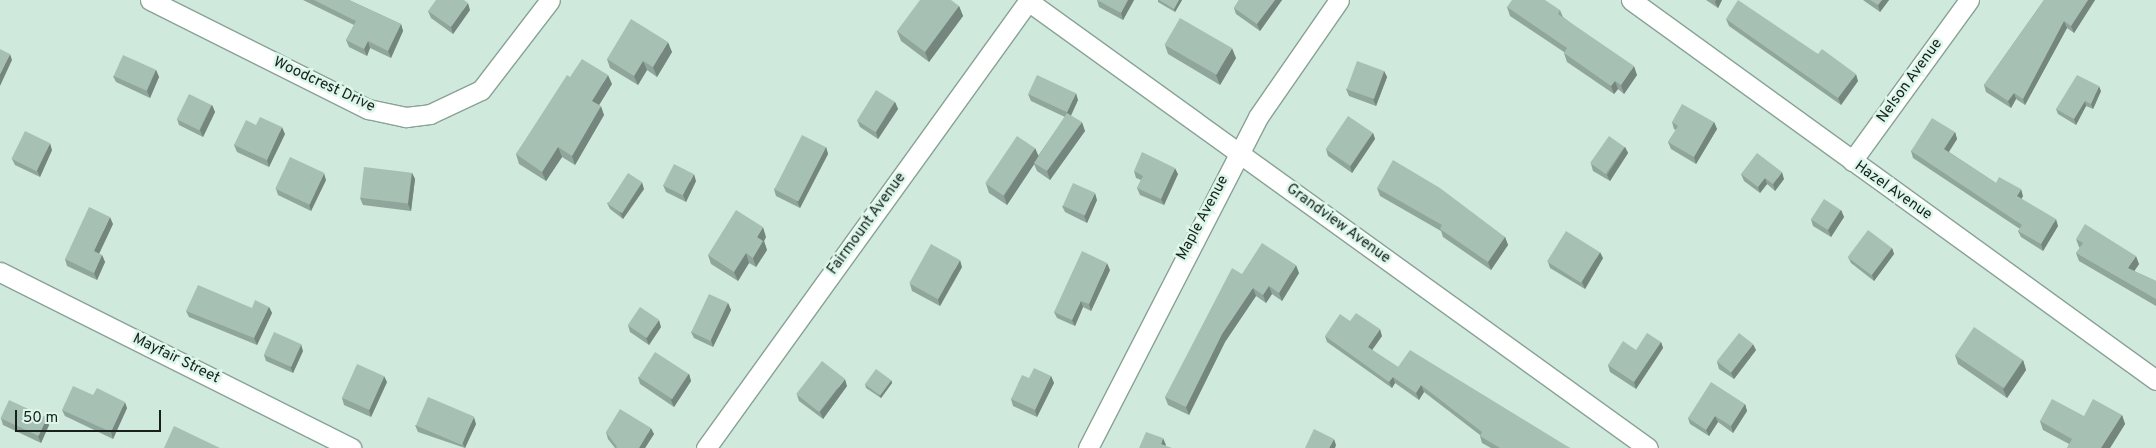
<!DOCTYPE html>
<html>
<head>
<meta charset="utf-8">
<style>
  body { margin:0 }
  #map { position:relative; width:2156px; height:448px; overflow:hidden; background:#cfe9dd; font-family:Overpass,sans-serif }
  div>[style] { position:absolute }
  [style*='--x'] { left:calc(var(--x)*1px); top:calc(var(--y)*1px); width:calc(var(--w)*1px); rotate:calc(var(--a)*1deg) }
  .roads { filter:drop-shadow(1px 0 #89a296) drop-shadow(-1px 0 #89a296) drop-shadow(0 1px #89a296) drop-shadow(0 -1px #89a296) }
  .minor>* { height:19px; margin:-9.5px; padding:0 9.5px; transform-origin:9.5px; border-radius:9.5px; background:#fff }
  .wall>* { inset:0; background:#90a59b }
  .shaded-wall>* { inset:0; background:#75867e }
  .building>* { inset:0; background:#a7c0b4; transform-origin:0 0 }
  span { translate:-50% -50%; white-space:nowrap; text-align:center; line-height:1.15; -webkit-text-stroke:5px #dcf7ea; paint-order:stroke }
  .street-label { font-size:15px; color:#17201c }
  .scale { position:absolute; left:15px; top:410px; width:146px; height:22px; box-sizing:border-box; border:2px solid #17201c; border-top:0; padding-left:6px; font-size:15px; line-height:18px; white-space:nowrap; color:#17201c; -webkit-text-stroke:4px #dcf7ea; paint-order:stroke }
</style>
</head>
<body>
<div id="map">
  <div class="roads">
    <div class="minor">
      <i style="--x:150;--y:0;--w:244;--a:26.6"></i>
      <i style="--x:368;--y:109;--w:39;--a:12"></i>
      <i style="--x:406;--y:117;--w:24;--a:-7"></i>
      <i style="--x:430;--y:114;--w:56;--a:-25.2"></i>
      <i style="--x:481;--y:90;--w:113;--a:-52.5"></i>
      <i style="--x:1631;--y:0;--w:648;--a:35.9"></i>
      <i style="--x:1028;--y:1;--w:764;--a:35.79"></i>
      <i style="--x:1852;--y:161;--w:199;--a:-54"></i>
      <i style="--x:0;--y:272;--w:393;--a:26.6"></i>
      <i style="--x:706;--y:448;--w:552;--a:-54.21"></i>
      <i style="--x:1088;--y:448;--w:372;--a:-62.8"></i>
      <i style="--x:1258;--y:117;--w:142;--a:-55.3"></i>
    </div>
  </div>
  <div class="wall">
    <i style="clip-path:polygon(303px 0,349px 0,401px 24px,403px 31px,391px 58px,370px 48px,367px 56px,349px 47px,346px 40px,354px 25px)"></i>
    <i style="clip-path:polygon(1097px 0,1134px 0,1123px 20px,1099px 7px)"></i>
    <i style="clip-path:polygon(1158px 0,1182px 0,1175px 12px,1158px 2px)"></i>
    <i style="clip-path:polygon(1239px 0,1282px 0,1260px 31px,1236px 14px,1234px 8px)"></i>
    <i style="clip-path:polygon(1706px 0,1722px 0,1718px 8px)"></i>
    <i style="clip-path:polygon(1863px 0,1889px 0,1880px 12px)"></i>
    <i style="clip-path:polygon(2044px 0,2095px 0,2074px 33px,2067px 28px,2025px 105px,2016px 99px,2011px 108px,1986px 92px,1984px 85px)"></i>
    <i style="clip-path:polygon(959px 6px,963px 16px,929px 62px,901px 41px,897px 31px)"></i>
    <i style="clip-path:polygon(1507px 7px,1560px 10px,1563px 17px,1637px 75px,1624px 94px,1618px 89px,1614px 94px,1567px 62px,1564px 53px,1564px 52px,1510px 16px)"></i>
    <i style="clip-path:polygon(470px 10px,453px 34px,431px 18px,428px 11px)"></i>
    <i style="clip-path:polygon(1726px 19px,1818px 54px,1858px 81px,1841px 105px,1729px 26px)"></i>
    <i style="clip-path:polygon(1165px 45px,1236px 58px,1220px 85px,1168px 54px)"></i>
    <i style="clip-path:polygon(672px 52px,657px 77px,647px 70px,638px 85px,610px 68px,607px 59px)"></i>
    <i style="clip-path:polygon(156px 70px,159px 77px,150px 98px,116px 82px,113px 76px)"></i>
    <i style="clip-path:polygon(1384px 71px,1387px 77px,1376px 106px,1349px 96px,1346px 89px)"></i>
    <i style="clip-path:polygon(570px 77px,612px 84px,599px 105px,604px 115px,575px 165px,562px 157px,546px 181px,519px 164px,516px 154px)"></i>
    <i style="clip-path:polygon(2101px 91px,2093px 109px,2086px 106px,2076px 125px,2058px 114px,2056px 109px)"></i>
    <i style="clip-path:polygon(1028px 94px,1078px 100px,1071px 116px,1085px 131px,1050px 180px,1037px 171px,1034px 164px,1007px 205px,989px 193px,986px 184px,1035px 148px,1038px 156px,1065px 117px,1031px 101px)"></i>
    <i style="clip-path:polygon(895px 102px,898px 109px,878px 139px,860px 127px,857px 120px)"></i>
    <i style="clip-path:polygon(212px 105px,215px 112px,203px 137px,179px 125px,177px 119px)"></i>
    <i style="clip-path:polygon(1672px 122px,1714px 122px,1717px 129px,1696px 164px,1671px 149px,1668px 142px,1676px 130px,1674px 129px)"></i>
    <i style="clip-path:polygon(256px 125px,285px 134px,269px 167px,237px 152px,234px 145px)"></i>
    <i style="clip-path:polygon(1955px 132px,1957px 139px,1949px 152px,1996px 183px,2023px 196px,2021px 199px,2058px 226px,2043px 251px,2021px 237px,2018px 231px,2020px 229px,1913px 158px,1911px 151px)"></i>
    <i style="clip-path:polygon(1373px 133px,1375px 139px,1352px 173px,1328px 156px,1326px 149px)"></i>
    <i style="clip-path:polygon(826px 147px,828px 154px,800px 208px,776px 196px,774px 189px)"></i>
    <i style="clip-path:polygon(1625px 147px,1628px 153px,1610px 181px,1593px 171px,1591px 164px)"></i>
    <i style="clip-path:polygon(52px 150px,40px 177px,15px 165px,12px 159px)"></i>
    <i style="clip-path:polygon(1134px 171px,1178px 174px,1164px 205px,1140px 195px,1137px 188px,1141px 180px,1136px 178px)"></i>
    <i style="clip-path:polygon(412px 173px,415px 179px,411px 211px,363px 205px,360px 198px)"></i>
    <i style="clip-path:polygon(1741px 174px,1784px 179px,1775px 191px,1767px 184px,1760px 193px,1744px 181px)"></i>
    <i style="clip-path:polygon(326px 180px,311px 211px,278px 195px,276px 189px)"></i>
    <i style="clip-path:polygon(696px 181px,686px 202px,666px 192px,663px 185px)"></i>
    <i style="clip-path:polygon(1377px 188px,1505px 237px,1508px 245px,1491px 270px,1443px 237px,1441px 231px,1380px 196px)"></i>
    <i style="clip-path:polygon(644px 189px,623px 219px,610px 209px,607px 203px)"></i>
    <i style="clip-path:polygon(1097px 200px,1087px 223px,1065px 212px,1062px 206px)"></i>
    <i style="clip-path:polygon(1841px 210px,1844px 217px,1831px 237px,1813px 226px,1811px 219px)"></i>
    <i style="clip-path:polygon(113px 224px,99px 254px,102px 255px,105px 262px,97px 280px,67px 266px,65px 259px)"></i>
    <i style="clip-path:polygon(766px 237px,764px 241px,767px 250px,756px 267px,749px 263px,738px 281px,711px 264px,708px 255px)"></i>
    <i style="clip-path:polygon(2076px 239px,2139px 264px,2134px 271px,2156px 281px,2156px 306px,2079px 261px,2076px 253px,2080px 248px,2079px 247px)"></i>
    <i style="clip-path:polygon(1892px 248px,1894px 254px,1874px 281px,1851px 263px,1848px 257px)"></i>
    <i style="clip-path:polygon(1603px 258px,1585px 289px,1550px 268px,1548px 262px)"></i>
    <i style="clip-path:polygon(962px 267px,940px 306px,912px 291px,910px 284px)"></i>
    <i style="clip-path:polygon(1110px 270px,1091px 311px,1083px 307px,1075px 326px,1057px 318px,1054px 312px)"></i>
    <i style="clip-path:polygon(1299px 273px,1282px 301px,1272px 294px,1266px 303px,1256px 296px,1225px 342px,1189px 415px,1168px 405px,1165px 397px,1242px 274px)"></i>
    <i style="clip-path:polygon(728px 303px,731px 310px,713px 347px,694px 338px,691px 332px)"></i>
    <i style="clip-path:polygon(269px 307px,272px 313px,257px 345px,189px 317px,186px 311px,252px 308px)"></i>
    <i style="clip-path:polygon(628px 325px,661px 327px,649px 345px,630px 332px)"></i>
    <i style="clip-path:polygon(1325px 336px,1382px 336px,1372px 350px,1398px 367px,1570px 448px,1491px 448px,1482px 443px,1480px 436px,1480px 435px,1424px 392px,1419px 400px,1395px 383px,1392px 388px,1327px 342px)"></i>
    <i style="clip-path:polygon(1661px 342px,1663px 348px,1636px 389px,1610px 372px,1608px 365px,1636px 350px)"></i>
    <i style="clip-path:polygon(1756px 350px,1734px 379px,1719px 369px,1717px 362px)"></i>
    <i style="clip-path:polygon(303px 351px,293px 373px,266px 361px,264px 355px)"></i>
    <i style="clip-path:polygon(1955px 355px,2023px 360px,2026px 370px,2007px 398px,1958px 364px)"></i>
    <i style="clip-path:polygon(689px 374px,691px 381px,674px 407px,640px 384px,638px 377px)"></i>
    <i style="clip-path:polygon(1051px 376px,1054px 383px,1037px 417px,1013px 406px,1011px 399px,1029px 378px)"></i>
    <i style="clip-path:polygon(891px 380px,892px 383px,881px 398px,866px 388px,865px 384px)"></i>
    <i style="clip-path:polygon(387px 382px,371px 417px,344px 405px,342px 398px)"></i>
    <i style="clip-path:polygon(847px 386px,823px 419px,799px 401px,797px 395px)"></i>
    <i style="clip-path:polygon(93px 395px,127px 408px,113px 439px,65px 416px,62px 410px)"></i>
    <i style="clip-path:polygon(1745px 404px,1747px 411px,1733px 433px,1718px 422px,1709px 436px,1690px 424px,1688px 418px)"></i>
    <i style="clip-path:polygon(2122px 415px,2125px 424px,2110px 448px,2067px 448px,2069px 444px,2043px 430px,2040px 421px,2084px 416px)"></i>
    <i style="clip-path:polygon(1px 418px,49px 425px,41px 443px,3px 425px)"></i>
    <i style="clip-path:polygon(476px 424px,465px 448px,418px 432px,415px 425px)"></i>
    <i style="clip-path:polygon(606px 432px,654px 434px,645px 448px,615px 448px,608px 439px)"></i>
  </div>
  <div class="shaded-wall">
    <i style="clip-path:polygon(1128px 0,1134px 0,1123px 20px,1121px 13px)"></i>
    <i style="clip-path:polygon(1179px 0,1182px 0,1175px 12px,1174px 9px)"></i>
    <i style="clip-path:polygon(1275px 0,1282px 0,1260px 31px,1257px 24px)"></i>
    <i style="clip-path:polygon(1716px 0,1722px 0,1718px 8px,1715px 2px)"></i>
    <i style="clip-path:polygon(1882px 0,1889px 0,1880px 12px,1878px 5px)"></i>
    <i style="clip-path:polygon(2088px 0,2095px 0,2074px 33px,2071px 26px)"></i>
    <i style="clip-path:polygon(468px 3px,470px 10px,453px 34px,451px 27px)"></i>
    <i style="clip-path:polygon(959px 6px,963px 16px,929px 62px,925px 52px)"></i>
    <i style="clip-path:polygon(2064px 21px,2067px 28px,2025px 105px,2023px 99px)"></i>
    <i style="clip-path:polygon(401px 24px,403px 31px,391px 58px,388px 51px)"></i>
    <i style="clip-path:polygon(368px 41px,370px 48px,367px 56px,364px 49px)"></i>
    <i style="clip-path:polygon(668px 42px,672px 52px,657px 77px,653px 67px)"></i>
    <i style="clip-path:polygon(1232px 48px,1236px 58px,1220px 85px,1216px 75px)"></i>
    <i style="clip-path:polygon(10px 54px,12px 60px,0 86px,0 74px)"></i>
    <i style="clip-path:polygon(643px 61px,647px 70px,638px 85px,634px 76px)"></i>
    <i style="clip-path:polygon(1634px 66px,1637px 75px,1624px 94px,1621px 85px)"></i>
    <i style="clip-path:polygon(156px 70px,159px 77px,150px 98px,147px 91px)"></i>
    <i style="clip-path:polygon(1384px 71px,1387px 77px,1376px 106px,1373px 99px)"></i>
    <i style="clip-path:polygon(1856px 74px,1858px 81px,1841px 105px,1838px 98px)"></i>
    <i style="clip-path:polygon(608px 75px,612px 84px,596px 110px,592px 101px)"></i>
    <i style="clip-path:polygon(1615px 81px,1618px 89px,1614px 94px,1611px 86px)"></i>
    <i style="clip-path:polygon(2099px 86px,2101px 91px,2093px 109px,2091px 104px)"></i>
    <i style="clip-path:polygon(1076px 93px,1078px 100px,1069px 119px,1067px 112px)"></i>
    <i style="clip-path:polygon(2014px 93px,2016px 99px,2011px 108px,2008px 101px)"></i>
    <i style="clip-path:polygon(2085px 101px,2086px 106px,2076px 125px,2074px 119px)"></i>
    <i style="clip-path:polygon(895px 102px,898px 109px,878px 139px,876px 132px)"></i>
    <i style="clip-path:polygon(212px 105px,215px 112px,203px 137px,200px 130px)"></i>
    <i style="clip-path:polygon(601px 106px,604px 115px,575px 165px,572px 156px)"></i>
    <i style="clip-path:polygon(1082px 122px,1085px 131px,1050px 180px,1047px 171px)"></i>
    <i style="clip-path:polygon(1714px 122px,1717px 129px,1696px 164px,1694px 157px)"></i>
    <i style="clip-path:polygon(282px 127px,285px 134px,269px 167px,267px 160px)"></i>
    <i style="clip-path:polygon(1955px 132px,1957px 139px,1946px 156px,1944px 149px)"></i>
    <i style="clip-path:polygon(1373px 133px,1375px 139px,1352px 173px,1350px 166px)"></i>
    <i style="clip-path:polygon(50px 143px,52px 150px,40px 177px,37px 170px)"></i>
    <i style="clip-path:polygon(558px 147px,562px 157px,546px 181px,542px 172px)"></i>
    <i style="clip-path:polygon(826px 147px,828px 154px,800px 208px,797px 201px)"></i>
    <i style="clip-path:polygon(1625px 147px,1628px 153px,1610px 181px,1607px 175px)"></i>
    <i style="clip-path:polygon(1035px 148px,1039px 157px,1007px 205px,1004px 196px)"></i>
    <i style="clip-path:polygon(1175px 168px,1178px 174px,1164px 205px,1161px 199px)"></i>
    <i style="clip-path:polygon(1782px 172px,1784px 179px,1775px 191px,1773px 184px)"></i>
    <i style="clip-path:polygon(324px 173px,326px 180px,311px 211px,309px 204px)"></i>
    <i style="clip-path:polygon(412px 173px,415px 179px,411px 211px,408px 204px)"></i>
    <i style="clip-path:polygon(694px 174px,696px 181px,686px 202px,683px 195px)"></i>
    <i style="clip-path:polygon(1765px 178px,1767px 184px,1760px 193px,1758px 187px)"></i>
    <i style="clip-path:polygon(642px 182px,644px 189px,623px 219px,620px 212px)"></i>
    <i style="clip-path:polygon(2021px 189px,2023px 196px,2019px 203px,2017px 196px)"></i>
    <i style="clip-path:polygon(1095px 193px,1097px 200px,1087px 223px,1084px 216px)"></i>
    <i style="clip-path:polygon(1841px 210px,1844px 217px,1831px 237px,1828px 230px)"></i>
    <i style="clip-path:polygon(110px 217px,113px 224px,97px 258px,94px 251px)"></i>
    <i style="clip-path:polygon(2056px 219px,2058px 226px,2043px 251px,2041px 244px)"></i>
    <i style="clip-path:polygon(763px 227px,766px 237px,764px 241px,767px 250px,756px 267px,753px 258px,757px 237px)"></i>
    <i style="clip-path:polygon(1505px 237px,1508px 245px,1491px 270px,1488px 262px)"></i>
    <i style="clip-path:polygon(1892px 248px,1894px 254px,1874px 281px,1872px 275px)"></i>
    <i style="clip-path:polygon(1600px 252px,1603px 258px,1585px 289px,1582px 282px)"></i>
    <i style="clip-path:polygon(746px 253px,749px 263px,738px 281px,734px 272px)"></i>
    <i style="clip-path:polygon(102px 255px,105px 262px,97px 280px,94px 273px)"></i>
    <i style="clip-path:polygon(2136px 256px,2139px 264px,2131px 276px,2128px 268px)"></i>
    <i style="clip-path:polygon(960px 260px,962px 267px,940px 306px,938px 300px)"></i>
    <i style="clip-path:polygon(1107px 263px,1110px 270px,1091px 311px,1089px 304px)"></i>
    <i style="clip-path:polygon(1296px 265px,1299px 273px,1282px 301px,1279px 293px)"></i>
    <i style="clip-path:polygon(1269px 286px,1272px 294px,1266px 303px,1263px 295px)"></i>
    <i style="clip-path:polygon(1253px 288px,1256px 296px,1225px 342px,1189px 415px,1186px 407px,1222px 334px)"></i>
    <i style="clip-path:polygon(1081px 301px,1083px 307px,1075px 326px,1072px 320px)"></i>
    <i style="clip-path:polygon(728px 303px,731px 310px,713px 347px,711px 340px)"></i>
    <i style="clip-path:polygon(269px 307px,272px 313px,257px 345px,254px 338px)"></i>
    <i style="clip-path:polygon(659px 320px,661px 327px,649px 345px,646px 338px)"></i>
    <i style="clip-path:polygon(1380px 329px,1382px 336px,1370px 353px,1368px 347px)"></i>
    <i style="clip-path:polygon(1661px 342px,1663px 348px,1636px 389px,1634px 382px)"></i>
    <i style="clip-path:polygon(301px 344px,303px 351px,293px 373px,290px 366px)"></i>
    <i style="clip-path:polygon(1753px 344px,1756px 350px,1734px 379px,1731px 373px)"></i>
    <i style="clip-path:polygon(2023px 360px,2026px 370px,2007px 398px,2003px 389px)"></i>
    <i style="clip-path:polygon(689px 374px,691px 381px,674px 407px,671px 400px)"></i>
    <i style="clip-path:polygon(384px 376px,387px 382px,371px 417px,369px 410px)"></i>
    <i style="clip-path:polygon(1051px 376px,1054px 383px,1037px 417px,1035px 410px)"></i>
    <i style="clip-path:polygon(1393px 377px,1395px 383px,1392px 388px,1389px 382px)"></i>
    <i style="clip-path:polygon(845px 379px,847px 386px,823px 419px,820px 412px)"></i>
    <i style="clip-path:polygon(891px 380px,892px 383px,881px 398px,879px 395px)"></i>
    <i style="clip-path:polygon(1421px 385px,1424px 392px,1419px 400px,1416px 393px)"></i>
    <i style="clip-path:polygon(125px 402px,127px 408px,113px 439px,111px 432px)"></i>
    <i style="clip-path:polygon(1745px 404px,1747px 411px,1733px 433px,1731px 426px)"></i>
    <i style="clip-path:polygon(2122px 415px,2125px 424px,2110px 448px,2101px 448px)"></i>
    <i style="clip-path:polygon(1715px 416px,1718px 422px,1709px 436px,1706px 430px)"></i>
    <i style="clip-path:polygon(474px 417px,476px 424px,465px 448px,462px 442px)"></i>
    <i style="clip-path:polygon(47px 418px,49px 425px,41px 443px,38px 436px)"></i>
    <i style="clip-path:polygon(651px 428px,654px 434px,645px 448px,639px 448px)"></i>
    <i style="clip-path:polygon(1163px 438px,1166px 445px,1164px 448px,1161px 444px)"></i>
    <i style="clip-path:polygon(1334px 439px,1336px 445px,1335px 448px,1329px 448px)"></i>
  </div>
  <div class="building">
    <i style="clip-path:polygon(314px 0,349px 0,401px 24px,388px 51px,368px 41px,364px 49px,346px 40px,356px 21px)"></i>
    <i style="clip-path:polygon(436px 0,464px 0,468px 3px,451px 27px,428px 11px)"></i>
    <i style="clip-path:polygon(920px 0,951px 0,959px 6px,925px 52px,897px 31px)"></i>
    <i style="clip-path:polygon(1097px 0,1128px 0,1121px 13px)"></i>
    <i style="clip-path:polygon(1159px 0,1179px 0,1174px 9px)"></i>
    <i style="clip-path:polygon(1239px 0,1275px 0,1257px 24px,1234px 8px)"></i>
    <i style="clip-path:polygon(1512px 0,1545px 0,1560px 10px,1558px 14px,1634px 66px,1621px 85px,1615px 81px,1611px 86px,1564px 53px,1567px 48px,1507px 7px)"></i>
    <i style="clip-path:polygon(1738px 0,1818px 54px,1822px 49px,1856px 74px,1838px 98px,1726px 19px)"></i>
    <i style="clip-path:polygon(1870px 0,1882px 0,1878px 5px)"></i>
    <i style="clip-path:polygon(2044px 0,2088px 0,2071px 26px,2064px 21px,2023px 99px,2014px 93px,2008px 101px,1984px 85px)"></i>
    <i style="left:1180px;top:18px;width:60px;height:31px;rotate:30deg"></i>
    <i style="clip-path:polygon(631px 19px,668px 42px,653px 67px,643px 61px,634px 76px,607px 59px)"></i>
    <i style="clip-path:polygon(0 49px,10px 54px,0 74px)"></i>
    <i style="left:123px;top:55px;width:36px;height:23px;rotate:24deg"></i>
    <i style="clip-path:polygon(582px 59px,608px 75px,592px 101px,601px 106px,572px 156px,558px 147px,542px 172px,516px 154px,567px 75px,570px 77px)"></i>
    <i style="left:1357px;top:61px;width:29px;height:30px;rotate:20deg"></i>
    <i style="left:1037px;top:75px;width:43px;height:21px;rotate:25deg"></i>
    <i style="clip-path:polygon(2077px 75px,2099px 86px,2091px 104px,2085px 101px,2074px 119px,2056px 109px)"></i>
    <i style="left:876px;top:90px;width:22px;height:36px;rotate:32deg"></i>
    <i style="left:189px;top:94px;width:25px;height:28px;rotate:26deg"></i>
    <i style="clip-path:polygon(1682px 104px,1714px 122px,1694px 157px,1668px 142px,1678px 126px,1672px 122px)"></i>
    <i style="clip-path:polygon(1067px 113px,1082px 122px,1047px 171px,1034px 163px)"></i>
    <i style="left:1348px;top:116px;width:30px;height:40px;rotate:34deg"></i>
    <i style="clip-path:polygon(260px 117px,282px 127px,267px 160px,234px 145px,246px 120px,256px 125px)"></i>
    <i style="clip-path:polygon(1932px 118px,1955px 132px,1944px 149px,1996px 183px,1999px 177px,2021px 189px,2017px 196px,2056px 219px,2041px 244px,2018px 231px,2022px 225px,1911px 151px)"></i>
    <i style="left:25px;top:131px;width:28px;height:31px;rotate:26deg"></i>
    <i style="left:802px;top:135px;width:27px;height:61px;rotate:27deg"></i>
    <i style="left:1017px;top:136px;width:22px;height:57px;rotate:34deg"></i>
    <i style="left:1609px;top:136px;width:19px;height:33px;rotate:35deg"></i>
    <i style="clip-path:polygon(1142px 152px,1175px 168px,1161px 199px,1137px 188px,1143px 176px,1134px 171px)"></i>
    <i style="clip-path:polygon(1757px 153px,1782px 172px,1773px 184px,1765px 178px,1758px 187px,1741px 174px)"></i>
    <i style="left:290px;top:157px;width:38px;height:35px;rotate:25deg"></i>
    <i style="clip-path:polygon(1393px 160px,1440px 188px,1505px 237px,1488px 262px,1440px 229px,1442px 225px,1377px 188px)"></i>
    <i style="left:674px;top:164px;width:22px;height:24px;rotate:27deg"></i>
    <i style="left:364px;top:167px;width:48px;height:31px;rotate:7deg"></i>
    <i style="left:628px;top:173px;width:17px;height:37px;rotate:33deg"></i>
    <i style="left:1073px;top:183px;width:24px;height:25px;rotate:24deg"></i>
    <i style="left:1824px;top:199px;width:20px;height:24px;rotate:33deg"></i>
    <i style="clip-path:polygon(89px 207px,110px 217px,94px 251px,102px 255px,94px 273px,65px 259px)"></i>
    <i style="clip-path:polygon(736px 210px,763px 227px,757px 237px,763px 241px,753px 258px,746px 253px,734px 272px,708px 255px)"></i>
    <i style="clip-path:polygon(2085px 224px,2136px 256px,2128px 268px,2156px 281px,2156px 299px,2076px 253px,2083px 243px,2076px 239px)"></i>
    <i style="left:1868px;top:230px;width:30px;height:34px;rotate:37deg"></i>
    <i style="left:1566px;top:231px;width:40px;height:36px;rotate:32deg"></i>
    <i style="clip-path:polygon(1262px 243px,1296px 265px,1279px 293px,1269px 286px,1263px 295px,1253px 288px,1222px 334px,1186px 407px,1165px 397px,1232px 268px,1242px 274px)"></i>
    <i style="left:931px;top:244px;width:33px;height:45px;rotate:29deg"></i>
    <i style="clip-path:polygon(1082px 251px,1107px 263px,1089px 304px,1081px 301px,1072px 320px,1054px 312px)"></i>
    <i style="clip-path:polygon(198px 285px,252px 308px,255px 300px,269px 307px,254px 338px,186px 311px)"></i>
    <i style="left:709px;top:294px;width:21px;height:42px;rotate:25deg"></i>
    <i style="left:640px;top:307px;width:23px;height:22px;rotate:34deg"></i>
    <i style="clip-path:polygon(1356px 313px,1380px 329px,1368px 347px,1398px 367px,1410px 350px,1570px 448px,1500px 448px,1480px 436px,1482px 432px,1421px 385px,1416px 393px,1393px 377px,1389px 382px,1325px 336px,1340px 314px,1350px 321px)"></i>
    <i style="left:1974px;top:327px;width:59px;height:34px;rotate:34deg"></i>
    <i style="left:274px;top:332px;width:30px;height:25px;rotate:24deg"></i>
    <i style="clip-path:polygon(1647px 333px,1661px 342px,1634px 382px,1608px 365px,1623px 341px,1636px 350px)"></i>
    <i style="left:1739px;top:333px;width:18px;height:36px;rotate:38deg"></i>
    <i style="left:655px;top:352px;width:40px;height:30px;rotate:33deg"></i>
    <i style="left:822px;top:361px;width:29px;height:42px;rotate:38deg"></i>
    <i style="left:357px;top:364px;width:30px;height:37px;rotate:24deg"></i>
    <i style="clip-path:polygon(1034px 368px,1051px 376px,1035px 410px,1011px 399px,1022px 375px,1029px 378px)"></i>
    <i style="left:876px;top:369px;width:19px;height:19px;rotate:36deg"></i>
    <i style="clip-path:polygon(1711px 382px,1745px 404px,1731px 426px,1715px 416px,1706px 430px,1688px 418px)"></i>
    <i style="clip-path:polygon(73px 386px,93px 395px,97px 388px,125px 402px,111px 432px,62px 410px)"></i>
    <i style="left:428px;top:397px;width:50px;height:31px;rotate:23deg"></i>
    <i style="clip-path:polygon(2052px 399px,2084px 416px,2093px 399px,2122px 415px,2101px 448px,2067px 448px,2072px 439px,2040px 421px)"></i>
    <i style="left:9px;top:400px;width:42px;height:20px;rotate:25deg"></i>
    <i style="clip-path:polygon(620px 409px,651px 428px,639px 448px,616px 448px,617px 447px,606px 432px)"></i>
    <i style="clip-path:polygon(174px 426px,220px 448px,164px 448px)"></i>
    <i style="clip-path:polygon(1314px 429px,1334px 439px,1329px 448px,1305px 448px)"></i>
    <i style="clip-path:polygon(1146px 432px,1163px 438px,1161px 444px,1172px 448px,1139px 448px)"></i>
  </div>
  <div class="street-label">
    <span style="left:1910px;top:81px;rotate:-54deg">Nelson Avenue</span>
    <span style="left:324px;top:85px;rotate:25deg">Woodcrest Drive</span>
    <span style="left:1893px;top:191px;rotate:35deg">Hazel Avenue</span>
    <span style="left:1203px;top:218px;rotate:-62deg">Maple Avenue</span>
    <span style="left:867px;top:224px;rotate:-54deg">Fairmount Avenue</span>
    <span style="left:1338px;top:224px;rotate:36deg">Grandview Avenue</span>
    <span style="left:176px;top:359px;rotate:26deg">Mayfair Street</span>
  </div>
  <div class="scale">50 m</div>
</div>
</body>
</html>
